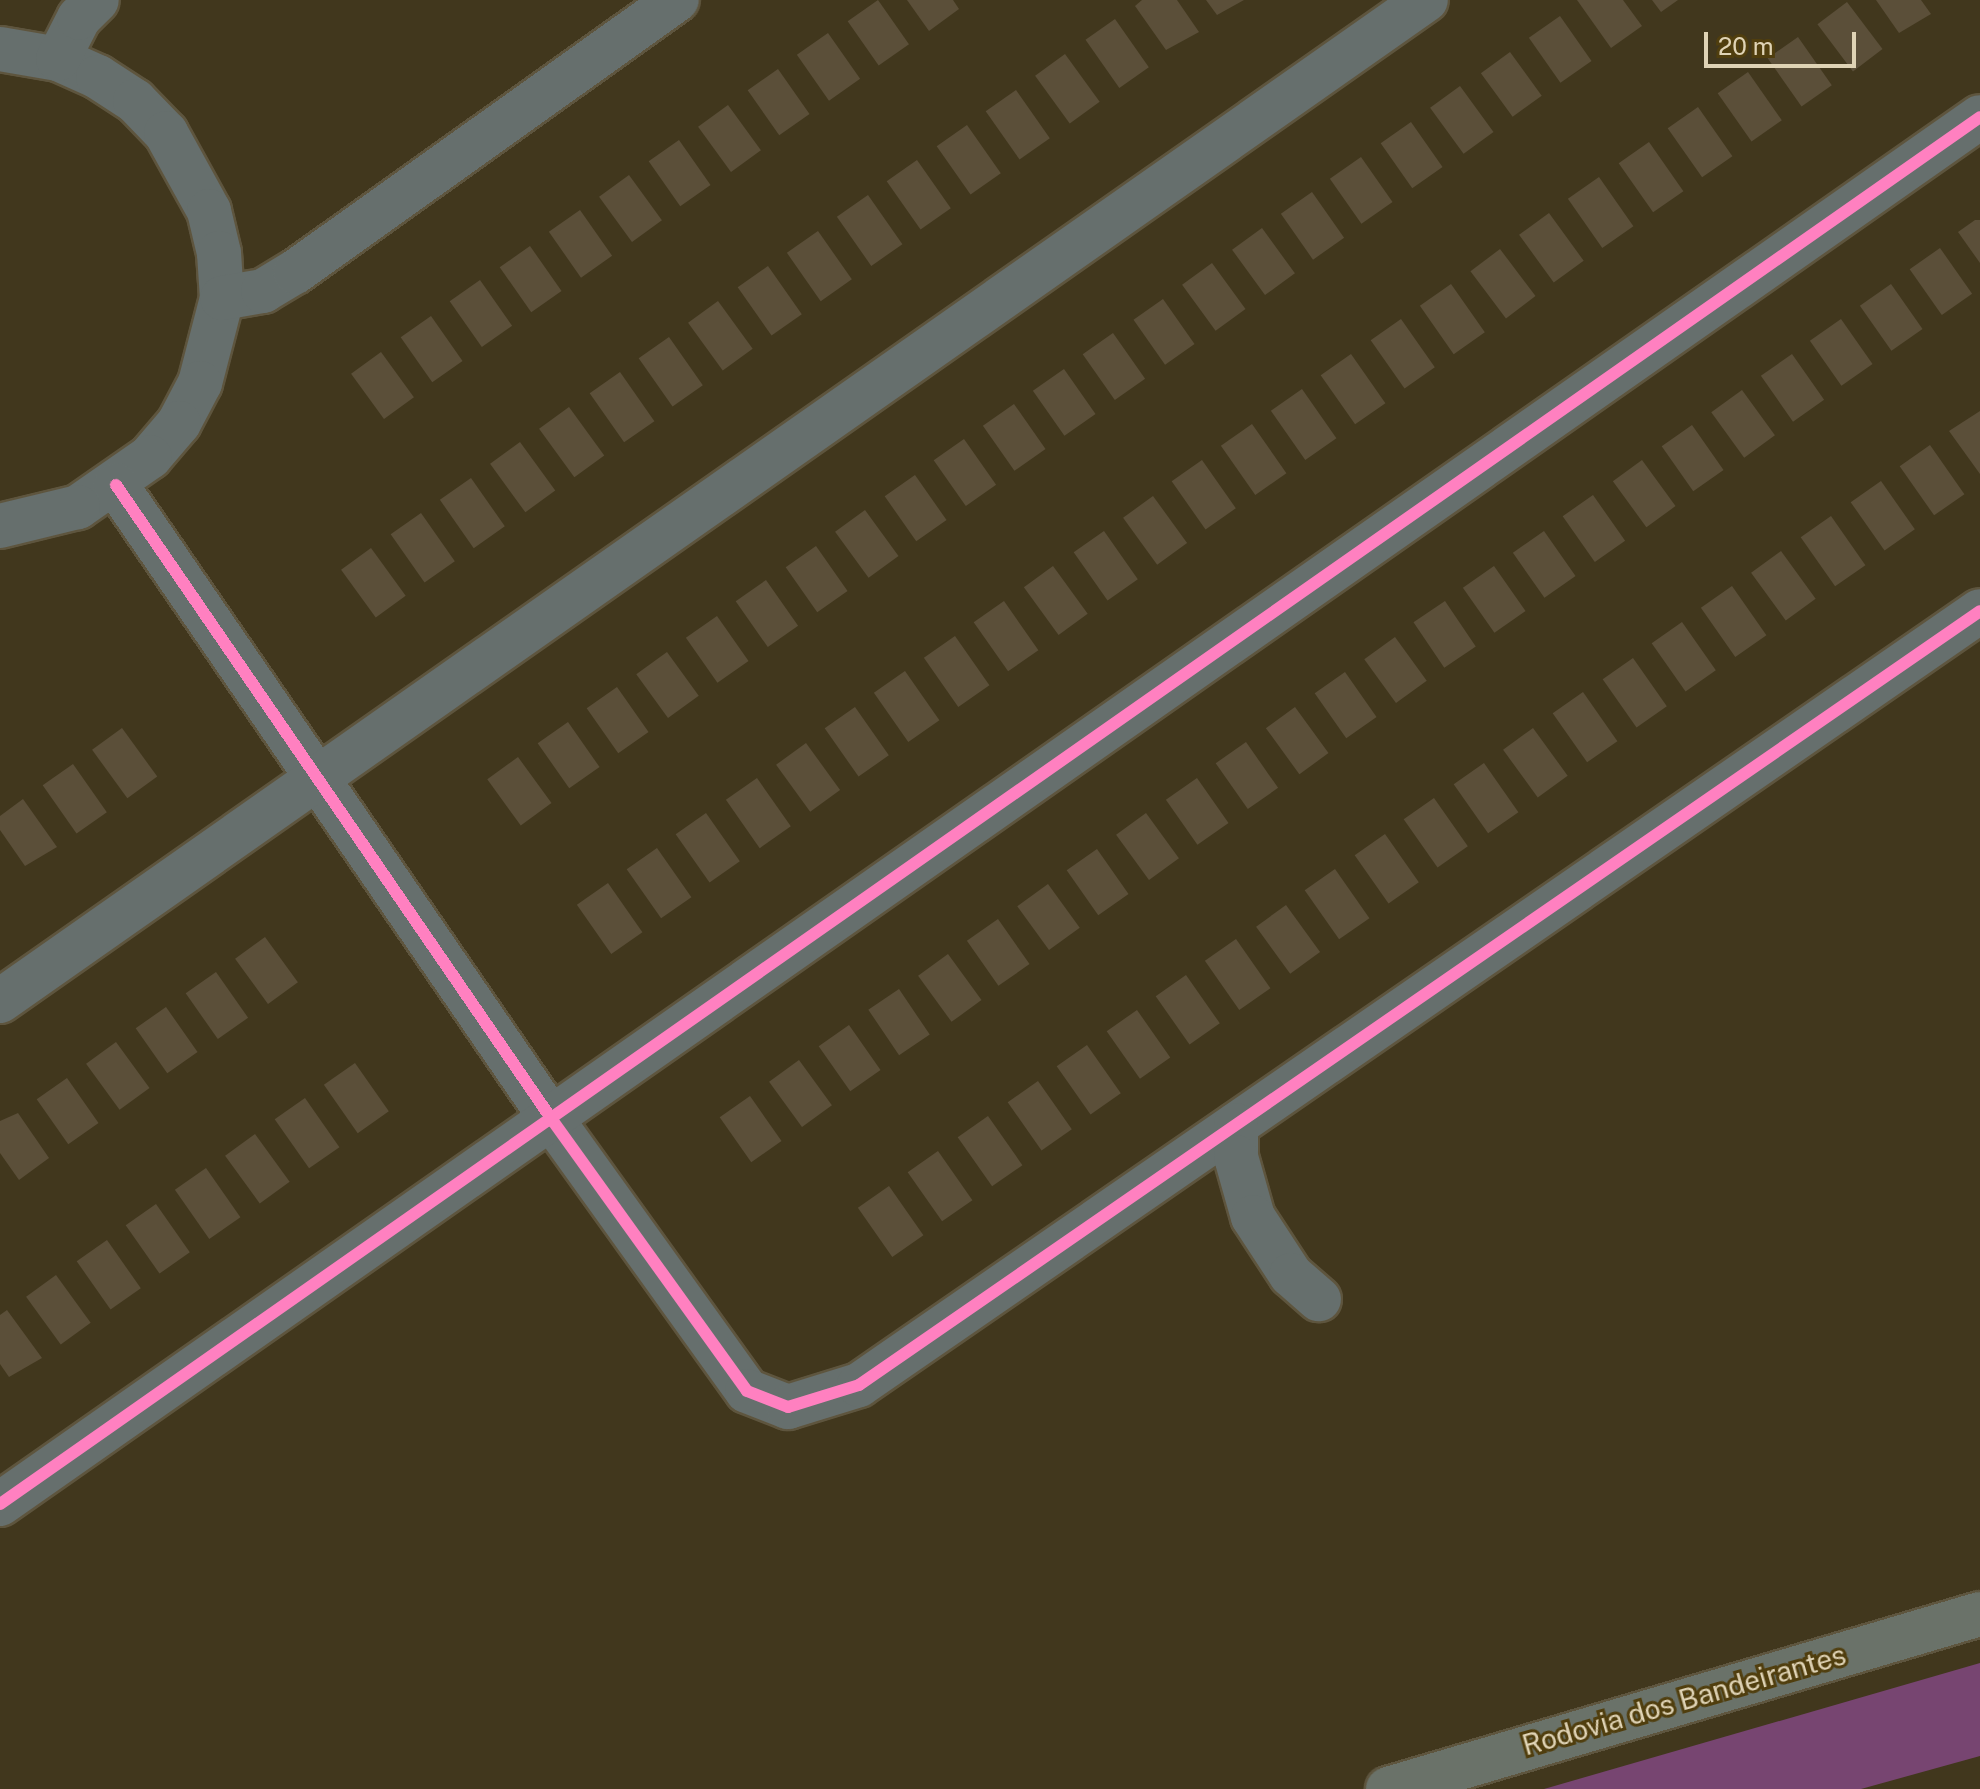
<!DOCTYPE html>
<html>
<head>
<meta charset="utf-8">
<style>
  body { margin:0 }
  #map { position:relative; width:1980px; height:1789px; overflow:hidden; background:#41371d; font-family:"Public Sans",sans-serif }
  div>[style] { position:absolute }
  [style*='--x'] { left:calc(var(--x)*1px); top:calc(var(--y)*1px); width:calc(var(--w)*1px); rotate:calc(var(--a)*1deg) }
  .green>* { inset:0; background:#774571 }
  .building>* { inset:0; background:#5b4f39; transform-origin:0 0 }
  .roads { filter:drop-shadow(2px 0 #5e553e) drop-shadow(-2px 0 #5e553e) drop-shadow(0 2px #5e553e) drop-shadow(0 -2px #5e553e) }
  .minor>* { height:44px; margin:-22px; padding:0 22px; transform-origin:22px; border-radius:22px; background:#666f6d }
  .highway>* { height:44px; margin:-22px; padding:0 22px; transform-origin:22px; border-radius:22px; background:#6a7269 }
  .cycleway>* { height:12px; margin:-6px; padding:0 6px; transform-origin:6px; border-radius:6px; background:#ff80c0 }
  span { translate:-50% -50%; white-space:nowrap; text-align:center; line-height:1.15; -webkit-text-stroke:6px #503e0e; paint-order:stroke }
  .street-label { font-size:28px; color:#dfd3b5 }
  .scale { position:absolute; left:1704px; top:32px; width:152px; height:36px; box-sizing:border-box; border:4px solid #dfd3b5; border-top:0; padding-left:10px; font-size:24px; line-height:28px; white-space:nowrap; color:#dfd3b5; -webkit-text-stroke:6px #503e0e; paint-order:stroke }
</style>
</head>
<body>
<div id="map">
  <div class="green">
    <i style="clip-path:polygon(1980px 1663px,1980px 1756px,1861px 1789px,1544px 1789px)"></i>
  </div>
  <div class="building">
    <i style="left:878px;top:0;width:54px;height:37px;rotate:55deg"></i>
    <i style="clip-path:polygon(907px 0,953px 0,959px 9px,929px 31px)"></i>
    <i style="clip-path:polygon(1142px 0,1177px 0,1199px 32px,1166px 50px,1135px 6px)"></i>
    <i style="clip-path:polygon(1206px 0,1244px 0,1217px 15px)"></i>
    <i style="clip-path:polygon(1577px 0,1623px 0,1642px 26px,1611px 48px)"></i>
    <i style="clip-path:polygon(1652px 0,1678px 0,1661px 12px)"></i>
    <i style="clip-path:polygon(1876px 0,1921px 0,1931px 14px,1899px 33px)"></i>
    <i style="left:1847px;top:2px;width:59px;height:37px;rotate:53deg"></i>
    <i style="left:1560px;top:16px;width:55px;height:38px;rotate:55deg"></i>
    <i style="left:1115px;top:19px;width:59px;height:36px;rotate:55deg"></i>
    <i style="left:828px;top:33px;width:56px;height:38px;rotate:55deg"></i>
    <i style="left:1798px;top:37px;width:59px;height:37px;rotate:55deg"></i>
    <i style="left:1510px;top:52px;width:54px;height:36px;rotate:54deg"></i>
    <i style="left:1065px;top:54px;width:59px;height:37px;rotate:54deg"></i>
    <i style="left:778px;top:69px;width:55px;height:37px;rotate:55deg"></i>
    <i style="left:1748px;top:72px;width:59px;height:37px;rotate:55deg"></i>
    <i style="left:1460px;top:86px;width:57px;height:37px;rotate:54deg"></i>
    <i style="left:1016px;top:90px;width:59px;height:37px;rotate:55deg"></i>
    <i style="left:728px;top:105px;width:56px;height:37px;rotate:54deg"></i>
    <i style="left:1698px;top:107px;width:60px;height:37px;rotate:55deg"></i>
    <i style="left:1411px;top:122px;width:55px;height:37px;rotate:55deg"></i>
    <i style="left:967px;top:125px;width:59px;height:37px;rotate:55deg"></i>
    <i style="left:679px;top:140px;width:55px;height:37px;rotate:55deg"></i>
    <i style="left:1649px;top:142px;width:60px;height:37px;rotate:55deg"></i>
    <i style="left:1361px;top:157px;width:55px;height:38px;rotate:55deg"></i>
    <i style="left:917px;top:160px;width:59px;height:37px;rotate:55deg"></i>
    <i style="left:629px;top:175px;width:56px;height:37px;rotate:54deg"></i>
    <i style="left:1599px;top:177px;width:60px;height:38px;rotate:55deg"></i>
    <i style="left:1312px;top:192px;width:56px;height:38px;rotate:55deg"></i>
    <i style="left:868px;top:195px;width:60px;height:38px;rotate:55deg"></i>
    <i style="left:580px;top:210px;width:56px;height:38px;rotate:55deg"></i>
    <i style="left:1549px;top:213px;width:59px;height:37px;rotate:54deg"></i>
    <i style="clip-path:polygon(1975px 220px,1980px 220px,1980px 263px,1958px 232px)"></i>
    <i style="left:1262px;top:228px;width:56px;height:37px;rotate:54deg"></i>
    <i style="left:818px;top:231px;width:59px;height:38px;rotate:55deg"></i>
    <i style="left:530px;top:246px;width:55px;height:37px;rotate:55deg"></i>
    <i style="left:1940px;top:248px;width:56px;height:37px;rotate:55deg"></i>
    <i style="left:1500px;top:249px;width:59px;height:37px;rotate:53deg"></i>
    <i style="left:1212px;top:263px;width:57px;height:37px;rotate:54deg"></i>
    <i style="left:768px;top:266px;width:59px;height:37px;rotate:55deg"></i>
    <i style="left:480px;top:280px;width:56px;height:37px;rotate:55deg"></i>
    <i style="left:1451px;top:284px;width:59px;height:38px;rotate:55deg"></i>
    <i style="left:1891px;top:284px;width:55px;height:38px;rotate:55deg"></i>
    <i style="left:1163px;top:299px;width:55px;height:36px;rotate:55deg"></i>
    <i style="left:718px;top:301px;width:59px;height:37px;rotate:54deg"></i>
    <i style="left:431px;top:316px;width:55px;height:37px;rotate:55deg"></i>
    <i style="left:1401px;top:319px;width:59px;height:37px;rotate:55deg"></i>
    <i style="left:1841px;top:319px;width:55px;height:38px;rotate:55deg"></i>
    <i style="left:1113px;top:333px;width:56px;height:37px;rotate:55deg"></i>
    <i style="left:669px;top:337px;width:59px;height:37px;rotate:55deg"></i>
    <i style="left:381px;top:352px;width:56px;height:37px;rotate:54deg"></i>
    <i style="left:1351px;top:354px;width:60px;height:37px;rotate:55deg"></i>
    <i style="left:1792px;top:354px;width:56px;height:38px;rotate:55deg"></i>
    <i style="left:1064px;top:369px;width:55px;height:38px;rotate:55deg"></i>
    <i style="left:620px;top:372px;width:60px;height:37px;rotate:55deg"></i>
    <i style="left:1302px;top:389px;width:60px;height:38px;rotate:55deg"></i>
    <i style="left:1742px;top:390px;width:56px;height:38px;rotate:54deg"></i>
    <i style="left:1014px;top:404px;width:55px;height:38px;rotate:55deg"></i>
    <i style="left:569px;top:407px;width:60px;height:37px;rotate:54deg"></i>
    <i style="clip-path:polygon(1980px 411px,1980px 474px,1949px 431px)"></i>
    <i style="left:1252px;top:424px;width:60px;height:38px;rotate:55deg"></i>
    <i style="left:1692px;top:425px;width:55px;height:37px;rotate:55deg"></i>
    <i style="left:964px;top:439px;width:56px;height:37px;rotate:55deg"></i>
    <i style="left:520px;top:442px;width:60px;height:37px;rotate:54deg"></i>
    <i style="left:1930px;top:445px;width:60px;height:37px;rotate:55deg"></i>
    <i style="left:1202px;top:460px;width:59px;height:37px;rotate:55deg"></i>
    <i style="left:1642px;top:460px;width:57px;height:36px;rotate:54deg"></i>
    <i style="left:915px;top:475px;width:55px;height:37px;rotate:55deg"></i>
    <i style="left:471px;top:478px;width:59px;height:38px;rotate:55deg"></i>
    <i style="left:1881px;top:481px;width:59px;height:37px;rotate:55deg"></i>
    <i style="left:1593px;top:495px;width:56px;height:37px;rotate:55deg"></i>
    <i style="left:1153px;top:496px;width:58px;height:37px;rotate:54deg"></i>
    <i style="left:865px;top:510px;width:57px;height:37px;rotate:54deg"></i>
    <i style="left:421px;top:513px;width:59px;height:37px;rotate:55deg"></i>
    <i style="left:1831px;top:516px;width:60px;height:37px;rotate:55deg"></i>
    <i style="left:1104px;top:531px;width:59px;height:37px;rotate:55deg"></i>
    <i style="left:1544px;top:531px;width:55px;height:38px;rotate:55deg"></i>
    <i style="left:816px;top:546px;width:55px;height:37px;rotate:55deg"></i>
    <i style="left:371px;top:548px;width:59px;height:37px;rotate:54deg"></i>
    <i style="left:1781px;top:551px;width:59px;height:37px;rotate:54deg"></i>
    <i style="left:1053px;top:566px;width:59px;height:36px;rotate:54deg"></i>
    <i style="left:1494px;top:566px;width:55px;height:38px;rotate:55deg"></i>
    <i style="left:766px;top:580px;width:56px;height:37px;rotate:55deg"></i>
    <i style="left:1732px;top:586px;width:60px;height:38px;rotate:55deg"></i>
    <i style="left:1004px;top:601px;width:60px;height:37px;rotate:55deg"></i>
    <i style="left:1445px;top:601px;width:55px;height:38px;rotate:56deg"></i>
    <i style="left:717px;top:616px;width:55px;height:38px;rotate:55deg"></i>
    <i style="left:1682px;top:622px;width:59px;height:37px;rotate:55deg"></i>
    <i style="left:955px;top:636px;width:60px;height:38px;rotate:55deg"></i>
    <i style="left:1395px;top:637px;width:54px;height:38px;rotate:54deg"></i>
    <i style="left:667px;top:652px;width:54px;height:38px;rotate:54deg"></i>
    <i style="left:1633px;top:658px;width:59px;height:37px;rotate:55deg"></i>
    <i style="left:905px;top:671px;width:60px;height:38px;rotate:55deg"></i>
    <i style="left:1345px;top:672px;width:55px;height:37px;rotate:55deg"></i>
    <i style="left:617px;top:687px;width:55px;height:37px;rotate:55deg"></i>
    <i style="left:1583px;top:692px;width:60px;height:37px;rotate:55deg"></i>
    <i style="left:855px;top:707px;width:59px;height:37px;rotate:55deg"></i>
    <i style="left:1295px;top:707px;width:57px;height:36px;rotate:54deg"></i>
    <i style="left:568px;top:722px;width:55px;height:37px;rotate:55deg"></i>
    <i style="left:122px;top:728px;width:60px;height:37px;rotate:54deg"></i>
    <i style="left:1533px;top:728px;width:59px;height:37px;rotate:54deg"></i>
    <i style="left:1246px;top:742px;width:56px;height:37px;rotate:55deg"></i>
    <i style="left:806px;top:743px;width:58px;height:37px;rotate:54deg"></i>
    <i style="left:518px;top:757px;width:57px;height:38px;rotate:54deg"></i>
    <i style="left:1484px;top:763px;width:60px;height:37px;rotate:55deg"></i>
    <i style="left:73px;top:764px;width:59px;height:37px;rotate:55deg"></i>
    <i style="left:757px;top:778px;width:59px;height:38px;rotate:55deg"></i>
    <i style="left:1197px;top:778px;width:55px;height:38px;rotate:55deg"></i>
    <i style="left:1434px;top:798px;width:59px;height:37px;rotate:55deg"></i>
    <i style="clip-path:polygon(23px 799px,57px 847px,25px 866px,0 830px,0 816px)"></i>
    <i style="left:706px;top:813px;width:59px;height:37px;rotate:55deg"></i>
    <i style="left:1146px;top:813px;width:56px;height:37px;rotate:54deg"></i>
    <i style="left:1385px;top:834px;width:59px;height:37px;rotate:55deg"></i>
    <i style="left:657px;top:848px;width:60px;height:37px;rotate:55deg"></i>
    <i style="left:1097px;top:849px;width:55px;height:37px;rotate:55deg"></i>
    <i style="left:1335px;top:869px;width:60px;height:37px;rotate:55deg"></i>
    <i style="left:608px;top:883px;width:60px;height:38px;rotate:55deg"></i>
    <i style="left:1048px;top:884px;width:54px;height:38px;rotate:54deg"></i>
    <i style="left:1286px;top:905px;width:58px;height:37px;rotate:54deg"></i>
    <i style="left:998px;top:919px;width:55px;height:38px;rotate:55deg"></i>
    <i style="left:265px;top:937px;width:56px;height:37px;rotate:54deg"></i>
    <i style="left:1236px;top:939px;width:60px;height:38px;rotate:55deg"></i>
    <i style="left:948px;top:954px;width:57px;height:37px;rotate:54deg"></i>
    <i style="left:216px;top:972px;width:56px;height:37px;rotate:55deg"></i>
    <i style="left:1186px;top:975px;width:59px;height:37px;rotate:55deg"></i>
    <i style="left:899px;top:989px;width:55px;height:37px;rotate:56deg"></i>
    <i style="left:166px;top:1007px;width:55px;height:37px;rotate:55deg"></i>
    <i style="left:1137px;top:1010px;width:58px;height:37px;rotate:55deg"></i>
    <i style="left:849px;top:1025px;width:55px;height:37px;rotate:55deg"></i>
    <i style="left:116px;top:1042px;width:57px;height:37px;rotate:54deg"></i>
    <i style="left:1087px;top:1045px;width:59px;height:37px;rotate:55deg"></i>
    <i style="left:799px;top:1060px;width:56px;height:37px;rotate:54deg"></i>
    <i style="left:355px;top:1063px;width:59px;height:38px;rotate:55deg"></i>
    <i style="left:67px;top:1078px;width:55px;height:37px;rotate:55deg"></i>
    <i style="left:1038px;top:1081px;width:59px;height:37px;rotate:55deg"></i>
    <i style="left:750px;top:1096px;width:55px;height:37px;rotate:55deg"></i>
    <i style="left:305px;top:1098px;width:60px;height:37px;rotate:55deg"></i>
    <i style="clip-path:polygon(18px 1113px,49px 1158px,19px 1180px,0 1153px,0 1121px)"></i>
    <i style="left:988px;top:1116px;width:60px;height:37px;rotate:55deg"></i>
    <i style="left:255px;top:1134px;width:59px;height:37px;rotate:54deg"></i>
    <i style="left:938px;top:1151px;width:60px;height:37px;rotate:55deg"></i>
    <i style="left:206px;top:1168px;width:60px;height:38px;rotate:55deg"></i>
    <i style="left:889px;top:1186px;width:60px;height:38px;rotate:55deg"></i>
    <i style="left:156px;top:1204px;width:59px;height:37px;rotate:55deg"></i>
    <i style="left:107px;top:1240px;width:59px;height:37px;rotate:55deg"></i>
    <i style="left:56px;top:1275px;width:59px;height:37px;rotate:54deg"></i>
    <i style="clip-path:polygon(7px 1310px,42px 1358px,9px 1377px,0 1364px,0 1315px)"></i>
  </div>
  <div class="roads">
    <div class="minor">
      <i style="--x:0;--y:49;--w:59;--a:9.8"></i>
      <i style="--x:58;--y:59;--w:44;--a:24.2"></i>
      <i style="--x:98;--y:77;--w:44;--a:33"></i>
      <i style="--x:135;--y:101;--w:45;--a:45.9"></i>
      <i style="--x:166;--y:133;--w:89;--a:61.1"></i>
      <i style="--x:209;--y:211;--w:43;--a:76.6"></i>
      <i style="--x:219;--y:253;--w:45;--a:86.2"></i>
      <i style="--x:222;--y:298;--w:88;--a:104.5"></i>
      <i style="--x:200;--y:383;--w:45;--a:117.7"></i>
      <i style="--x:179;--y:423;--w:45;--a:130.5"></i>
      <i style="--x:150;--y:457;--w:88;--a:145.2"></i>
      <i style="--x:78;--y:507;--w:80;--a:166.3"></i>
      <i style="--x:58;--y:59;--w:46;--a:-62.9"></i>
      <i style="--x:79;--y:18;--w:25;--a:-45"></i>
      <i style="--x:222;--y:298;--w:42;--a:-9.7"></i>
      <i style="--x:263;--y:291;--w:37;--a:-31"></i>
      <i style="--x:295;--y:272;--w:469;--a:-35.5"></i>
      <i style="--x:116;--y:485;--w:772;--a:55.51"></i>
      <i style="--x:553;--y:1121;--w:332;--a:54.3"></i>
      <i style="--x:747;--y:1391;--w:44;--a:21.3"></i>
      <i style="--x:788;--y:1407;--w:74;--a:-17.2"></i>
      <i style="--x:859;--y:1385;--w:1362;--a:-34.62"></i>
      <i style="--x:0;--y:1001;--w:1742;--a:-35.07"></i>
      <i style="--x:1236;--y:1125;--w:32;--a:90"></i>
      <i style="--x:1236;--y:1157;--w:62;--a:74.2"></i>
      <i style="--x:1253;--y:1217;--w:69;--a:56.8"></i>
      <i style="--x:1291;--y:1275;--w:37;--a:41"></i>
      <i style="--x:0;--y:1504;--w:2417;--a:-35.01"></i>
    </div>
    <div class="highway">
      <i style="--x:1388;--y:1789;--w:617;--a:-16.47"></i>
    </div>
  </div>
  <div class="cycleway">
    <i style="--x:116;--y:485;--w:772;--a:55.51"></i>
    <i style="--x:553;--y:1121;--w:332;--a:54.3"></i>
    <i style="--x:747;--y:1391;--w:44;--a:21.3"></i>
    <i style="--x:788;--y:1407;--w:74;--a:-17.2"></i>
    <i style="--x:859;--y:1385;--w:1362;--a:-34.62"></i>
    <i style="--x:0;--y:1504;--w:2417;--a:-35.01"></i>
  </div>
  <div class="street-label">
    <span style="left:1684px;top:1700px;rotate:-16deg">Rodovia dos Bandeirantes</span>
  </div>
  <div class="scale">20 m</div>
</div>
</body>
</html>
